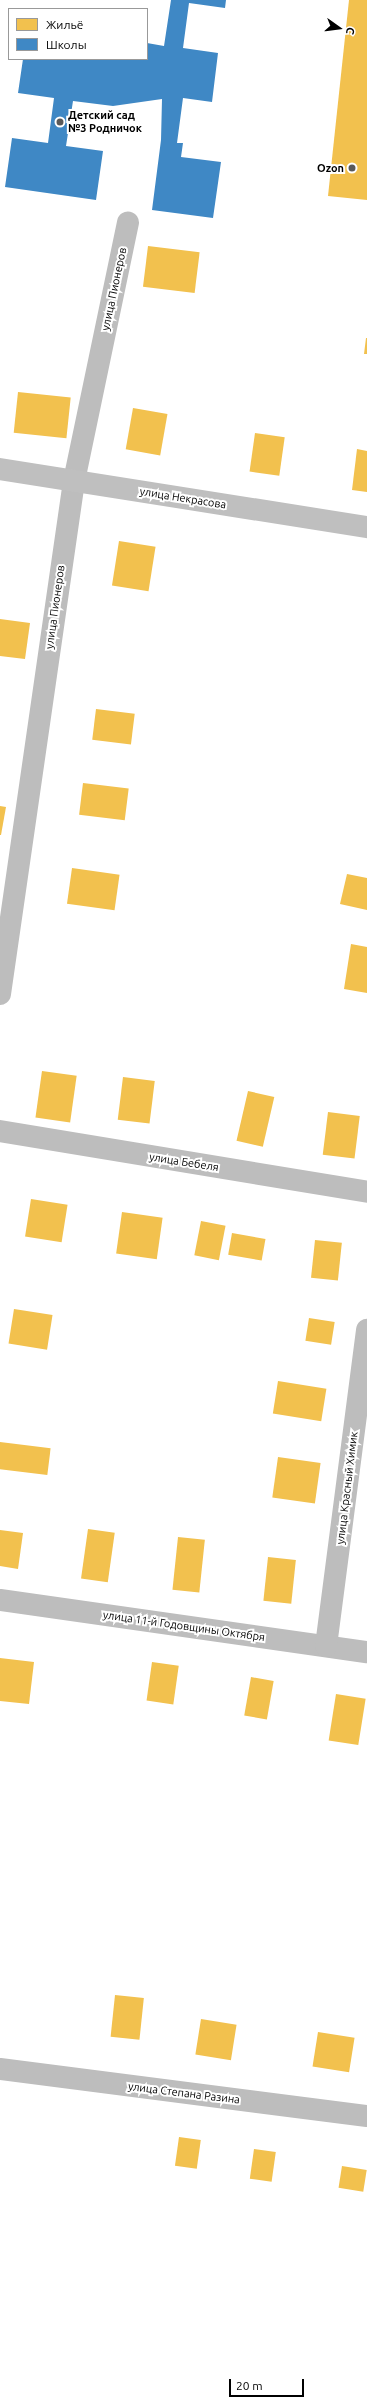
<!DOCTYPE html>
<html>
<head>
<meta charset="utf-8">
<style>
  body { margin:0 }
  #map { position:relative; width:367px; height:2405px; overflow:hidden; background:#fff; font-family:Ubuntu,sans-serif }
  div>[style] { position:absolute }
  [style*='--x'] { left:calc(var(--x)*1px); top:calc(var(--y)*1px); width:calc(var(--w)*1px); rotate:calc(var(--a)*1deg) }
  .homes>* { inset:0; background:#f2c14e; transform-origin:0 0 }
  .schools>* { inset:0; background:#3f88c5 }
  .street>* { height:22px; margin:-11px; padding:0 11px; transform-origin:11px; border-radius:11px; background:#bdbdbd }
  .secondary>* { height:22px; margin:-11px; padding:0 11px; transform-origin:11px; border-radius:11px; background:#bfbfbf }
  .dots>* { width:11px; height:11px; translate:-50% -50%; box-sizing:border-box; border:2px solid #fff; border-radius:50% }
  span { translate:-50% -50%; white-space:nowrap; text-align:center; line-height:1.15; -webkit-text-stroke:4px #fff; paint-order:stroke }
  .poi-label { font-size:11px; color:#000; font-weight:700 }
  .left { translate:0 -50%; text-align:left }
  .right { translate:-100% -50%; text-align:right }
  .street-label { font-size:11px; color:#000 }
  .legend { position:absolute; left:8px; top:8px; width:140px; height:52px; box-sizing:border-box; background:#fff; border:1px solid #999; margin:0; padding:5px 7px; list-style:none; font-size:12px; color:#000 }
  .legend li { display:flex; align-items:center; gap:8px; height:20px }
  .legend b { width:20px; border:1px solid #999 }
  .north { position:absolute; left:319px; top:8px; width:40px; height:40px; -webkit-text-stroke:3px #fff; paint-order:stroke; rotate:104deg; font-size:11px; font-weight:700; line-height:16px; text-align:center; color:#000 }
  .north::after { content:''; display:block; margin:auto; width:14px; height:18px; background:#000; clip-path:polygon(50% 0,100% 100%,50% 72%,0 100%) }
  .scale { position:absolute; left:229px; top:2379px; width:75px; height:18px; box-sizing:border-box; border:2px solid #000; border-top:0; padding-left:5px; font-size:12px; line-height:14px; white-space:nowrap; color:#000; -webkit-text-stroke:3px #fff; paint-order:stroke }
</style>
</head>
<body>
<div id="map">
  <div class="homes">
    <i style="clip-path:polygon(349px 0,367px 0,367px 200px,328px 196px)"></i>
    <i style="left:148px;top:246px;width:52px;height:41px;rotate:7deg"></i>
    <i style="clip-path:polygon(366px 338px,367px 338px,367px 354px,364px 354px)"></i>
    <i style="left:18px;top:392px;width:53px;height:41px;rotate:6deg"></i>
    <i style="left:133px;top:408px;width:35px;height:42px;rotate:10deg"></i>
    <i style="left:255px;top:433px;width:30px;height:39px;rotate:8deg"></i>
    <i style="clip-path:polygon(357px 449px,367px 451px,367px 492px,352px 490px)"></i>
    <i style="left:119px;top:541px;width:37px;height:45px;rotate:9deg"></i>
    <i style="clip-path:polygon(0 619px,30px 623px,25px 659px,0 656px)"></i>
    <i style="left:96px;top:709px;width:39px;height:31px;rotate:7deg"></i>
    <i style="left:83px;top:783px;width:46px;height:32px;rotate:7deg"></i>
    <i style="clip-path:polygon(0 806px,6px 807px,1px 835px,0 835px)"></i>
    <i style="left:72px;top:868px;width:48px;height:36px;rotate:8deg"></i>
    <i style="clip-path:polygon(347px 874px,367px 878px,367px 910px,340px 904px)"></i>
    <i style="clip-path:polygon(351px 944px,367px 947px,367px 993px,344px 989px)"></i>
    <i style="left:42px;top:1071px;width:35px;height:47px;rotate:8deg"></i>
    <i style="left:123px;top:1077px;width:32px;height:43px;rotate:7deg"></i>
    <i style="left:248px;top:1091px;width:27px;height:51px;rotate:13deg"></i>
    <i style="left:328px;top:1112px;width:32px;height:43px;rotate:7deg"></i>
    <i style="left:31px;top:1199px;width:37px;height:38px;rotate:9deg"></i>
    <i style="left:122px;top:1212px;width:41px;height:42px;rotate:8deg"></i>
    <i style="left:201px;top:1221px;width:25px;height:35px;rotate:11deg"></i>
    <i style="left:232px;top:1233px;width:34px;height:22px;rotate:10deg"></i>
    <i style="left:315px;top:1240px;width:27px;height:38px;rotate:6deg"></i>
    <i style="left:14px;top:1309px;width:39px;height:35px;rotate:9deg"></i>
    <i style="left:309px;top:1318px;width:26px;height:23px;rotate:9deg"></i>
    <i style="left:278px;top:1381px;width:49px;height:33px;rotate:9deg"></i>
    <i style="left:0;top:1442px;width:51px;height:27px;rotate:7deg"></i>
    <i style="left:278px;top:1457px;width:43px;height:41px;rotate:8deg"></i>
    <i style="left:88px;top:1529px;width:27px;height:50px;rotate:8deg"></i>
    <i style="clip-path:polygon(0 1530px,23px 1533px,18px 1569px,0 1566px)"></i>
    <i style="left:178px;top:1537px;width:27px;height:53px;rotate:6deg"></i>
    <i style="left:268px;top:1557px;width:28px;height:44px;rotate:6deg"></i>
    <i style="clip-path:polygon(0 1658px,34px 1662px,29px 1704px,0 1701px)"></i>
    <i style="left:152px;top:1662px;width:27px;height:39px;rotate:8deg"></i>
    <i style="left:251px;top:1677px;width:23px;height:39px;rotate:10deg"></i>
    <i style="left:336px;top:1694px;width:30px;height:47px;rotate:9deg"></i>
    <i style="left:115px;top:1995px;width:29px;height:42px;rotate:6deg"></i>
    <i style="left:201px;top:2019px;width:36px;height:36px;rotate:9deg"></i>
    <i style="left:318px;top:2032px;width:37px;height:35px;rotate:9deg"></i>
    <i style="left:179px;top:2137px;width:22px;height:29px;rotate:8deg"></i>
    <i style="left:254px;top:2149px;width:22px;height:30px;rotate:8deg"></i>
    <i style="left:342px;top:2166px;width:25px;height:22px;rotate:9deg"></i>
  </div>
  <div class="schools">
    <i style="clip-path:polygon(171px 0,226px 0,225px 8px,189px 3px,183px 48px,218px 53px,212px 102px,183px 98px,177px 143px,183px 143px,181px 157px,221px 162px,213px 218px,152px 210px,161px 140px,162px 99px,113px 106px,73px 101px,66px 146px,103px 151px,96px 200px,5px 187px,12px 138px,48px 143px,54px 98px,18px 93px,23px 59px,147px 59px,147px 43px,164px 46px)"></i>
  </div>
  <div class="street">
    <i style="--x:0;--y:994;--w:518;--a:-81.79"></i>
    <i style="--x:74;--y:481;--w:264;--a:-78.2"></i>
    <i style="--x:0;--y:1131;--w:372;--a:9.4"></i>
    <i style="--x:0;--y:1600;--w:371;--a:8.1"></i>
    <i style="--x:326;--y:1646;--w:319;--a:-82.6"></i>
    <i style="--x:0;--y:2069;--w:370;--a:7.3"></i>
  </div>
  <div class="secondary">
    <i style="--x:0;--y:469;--w:372;--a:9"></i>
  </div>
  <div class="dots">
    <i style="left:60px;top:122px;background:#595959"></i>
    <i style="left:352px;top:168px;background:#595959"></i>
  </div>
  <div class="poi-label">
    <span class="left" style="left:68px;top:122px">Детский сад<br>№3 Родничок</span>
    <span class="right" style="left:344px;top:168px">Ozon</span>
  </div>
  <div class="street-label">
    <span style="left:114px;top:289px;rotate:-78deg">улица Пионеров</span>
    <span style="left:183px;top:498px;rotate:9deg">улица Некрасова</span>
    <span style="left:55px;top:607px;rotate:-82deg">улица Пионеров</span>
    <span style="left:184px;top:1162px;rotate:9deg">улица Бебеля</span>
    <span style="left:347px;top:1488px;rotate:-83deg">улица Красный Химик</span>
    <span style="left:184px;top:1626px;rotate:8deg">улица 11-й Годовщины Октября</span>
    <span style="left:184px;top:2093px;rotate:7deg">улица Степана Разина</span>
  </div>
  <ul class="legend">
  <li><b style="height:11px;background:#f2c14e"></b>Жильё</li>
  <li><b style="height:11px;background:#3f88c5"></b>Школы</li>
  </ul>
  <div class="north">С</div>
  <div class="scale">20 m</div>
</div>
</body>
</html>
